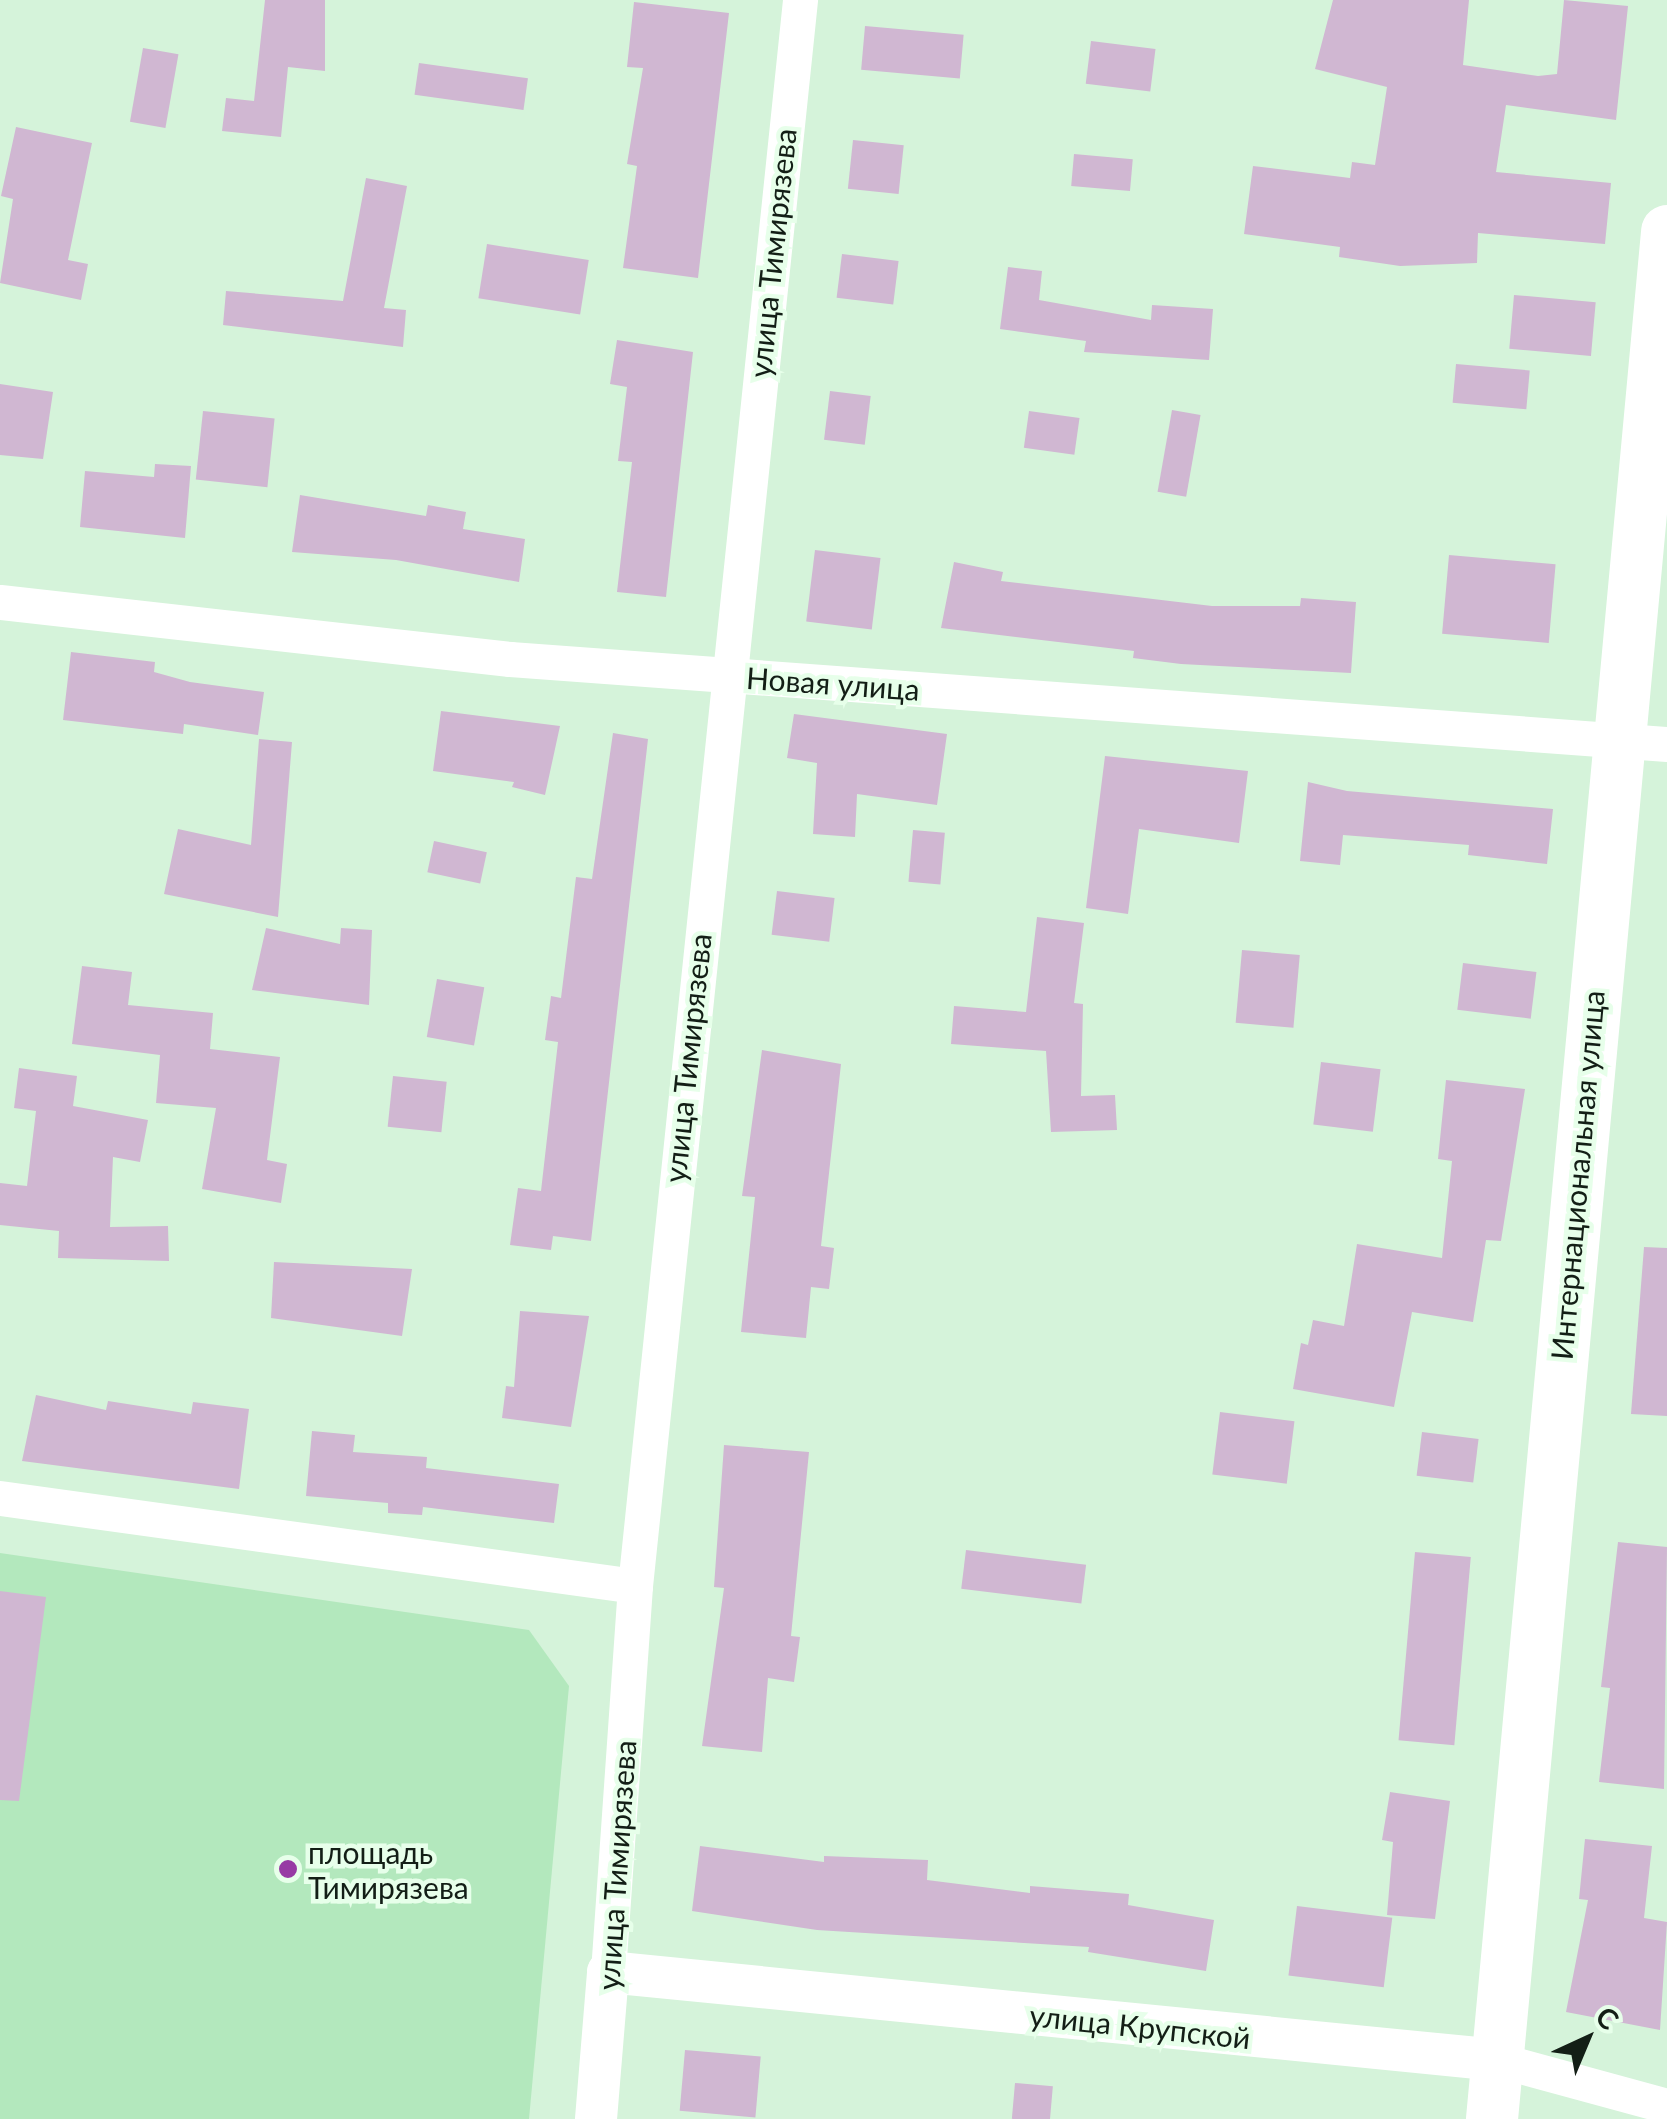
<!DOCTYPE html>
<html>
<head>
<meta charset="utf-8">
<style>
  body { margin:0 }
  #map { position:relative; width:1667px; height:2119px; overflow:hidden; background:#d5f3da; font-family:Lato,sans-serif }
  div>[style] { position:absolute }
  [style*='--x'] { left:calc(var(--x)*1px); top:calc(var(--y)*1px); width:calc(var(--w)*1px); rotate:calc(var(--a)*1deg) }
  .green>* { inset:0; background:#b3e8bd }
  .building>* { inset:0; background:#d0b7d2; transform-origin:0 0 }
  .minor>* { height:35px; margin:-17.5px; padding:0 17.5px; transform-origin:17.5px; border-radius:17.5px; background:#fff }
  .tertiary>* { height:42px; margin:-21px; padding:0 21px; transform-origin:21px; border-radius:21px; background:#fff }
  .primary>* { height:52px; margin:-26px; padding:0 26px; transform-origin:26px; border-radius:26px; background:#fff }
  .dots>* { width:28px; height:28px; translate:-50% -50%; box-sizing:border-box; border:5px solid #e7ffea; border-radius:50% }
  span { translate:-50% -50%; white-space:nowrap; text-align:center; line-height:1.15; -webkit-text-stroke:9px #e7ffea; paint-order:stroke }
  .street-label { font-size:30px; color:#131e16 }
  .poi-label { font-size:30px; color:#131e16 }
  .left { translate:0 -50%; text-align:left }
  .north { position:absolute; left:1537px; top:1989px; width:100px; height:100px; -webkit-text-stroke:8px #e7ffea; paint-order:stroke; rotate:44deg; font-size:28px; font-weight:700; line-height:40px; text-align:center; color:#131e16 }
  .north::after { content:''; display:block; margin:auto; width:35px; height:45px; background:#131e16; clip-path:polygon(50% 0,100% 100%,50% 72%,0 100%) }
</style>
</head>
<body>
<div id="map">
  <div class="green">
    <i style="clip-path:polygon(0 1553px,529px 1630px,569px 1686px,529px 2119px,0 2119px)"></i>
  </div>
  <div class="building">
    <i style="clip-path:polygon(265px 0,325px 0,325px 71px,288px 67px,281px 137px,222px 131px,226px 98px,254px 101px)"></i>
    <i style="clip-path:polygon(1333px 0,1469px 0,1463px 65px,1538px 76px,1557px 74px,1564px 0,1628px 6px,1616px 120px,1506px 105px,1496px 172px,1611px 183px,1605px 244px,1478px 233px,1477px 263px,1400px 266px,1339px 257px,1340px 247px,1244px 234px,1253px 166px,1350px 178px,1352px 162px,1375px 165px,1387px 87px,1315px 69px)"></i>
    <i style="clip-path:polygon(634px 2px,729px 13px,698px 278px,623px 268px,637px 166px,627px 164px,643px 68px,627px 67px)"></i>
    <i style="left:865px;top:26px;width:99px;height:44px;rotate:5deg"></i>
    <i style="left:1091px;top:41px;width:65px;height:43px;rotate:7deg"></i>
    <i style="left:143px;top:48px;width:36px;height:75px;rotate:10deg"></i>
    <i style="left:419px;top:63px;width:110px;height:32px;rotate:8deg"></i>
    <i style="clip-path:polygon(16px 127px,92px 143px,68px 260px,88px 264px,81px 300px,0 283px,13px 199px,1px 196px)"></i>
    <i style="left:853px;top:140px;width:51px;height:49px;rotate:6deg"></i>
    <i style="left:1074px;top:154px;width:59px;height:32px;rotate:5deg"></i>
    <i style="clip-path:polygon(366px 178px,407px 186px,384px 308px,406px 310px,403px 347px,223px 325px,226px 291px,343px 301px)"></i>
    <i style="left:487px;top:244px;width:103px;height:55px;rotate:9deg"></i>
    <i style="left:842px;top:254px;width:57px;height:44px;rotate:7deg"></i>
    <i style="clip-path:polygon(1008px 267px,1042px 271px,1039px 300px,1151px 320px,1152px 305px,1213px 309px,1209px 360px,1084px 352px,1086px 341px,1000px 329px)"></i>
    <i style="left:1514px;top:295px;width:82px;height:54px;rotate:5deg"></i>
    <i style="clip-path:polygon(617px 340px,693px 352px,666px 597px,617px 592px,632px 462px,618px 461px,627px 387px,610px 384px)"></i>
    <i style="left:1456px;top:364px;width:74px;height:39px;rotate:5deg"></i>
    <i style="clip-path:polygon(0 384px,53px 392px,43px 459px,0 455px)"></i>
    <i style="left:830px;top:391px;width:41px;height:49px;rotate:7deg"></i>
    <i style="left:1172px;top:410px;width:29px;height:83px;rotate:10deg"></i>
    <i style="left:203px;top:411px;width:72px;height:69px;rotate:6deg"></i>
    <i style="left:1029px;top:411px;width:51px;height:37px;rotate:8deg"></i>
    <i style="clip-path:polygon(155px 464px,191px 466px,185px 538px,80px 527px,85px 471px,154px 477px)"></i>
    <i style="clip-path:polygon(300px 495px,426px 516px,428px 505px,466px 512px,463px 529px,525px 539px,519px 582px,396px 560px,292px 552px)"></i>
    <i style="left:815px;top:550px;width:66px;height:72px;rotate:7deg"></i>
    <i style="left:1449px;top:555px;width:107px;height:79px;rotate:5deg"></i>
    <i style="clip-path:polygon(954px 562px,1003px 572px,1001px 581px,1212px 606px,1300px 606px,1301px 598px,1356px 602px,1351px 673px,1181px 664px,1133px 658px,1134px 651px,941px 628px)"></i>
    <i style="clip-path:polygon(71px 652px,155px 662px,154px 672px,190px 682px,264px 692px,258px 735px,184px 724px,183px 734px,63px 720px)"></i>
    <i style="clip-path:polygon(441px 711px,560px 726px,545px 795px,512px 787px,514px 782px,433px 771px)"></i>
    <i style="clip-path:polygon(794px 714px,947px 734px,937px 805px,857px 794px,855px 837px,813px 834px,817px 763px,787px 758px)"></i>
    <i style="clip-path:polygon(613px 733px,648px 739px,591px 1241px,553px 1236px,551px 1250px,510px 1245px,518px 1188px,541px 1191px,558px 1042px,545px 1040px,551px 996px,561px 998px,576px 877px,592px 879px)"></i>
    <i style="clip-path:polygon(259px 739px,292px 742px,278px 917px,164px 894px,178px 829px,251px 845px)"></i>
    <i style="clip-path:polygon(1105px 756px,1248px 771px,1239px 843px,1139px 829px,1128px 914px,1086px 908px)"></i>
    <i style="clip-path:polygon(1308px 782px,1347px 791px,1553px 809px,1547px 864px,1468px 855px,1469px 845px,1343px 835px,1340px 865px,1300px 861px)"></i>
    <i style="left:913px;top:830px;width:32px;height:52px;rotate:5deg"></i>
    <i style="left:434px;top:841px;width:54px;height:32px;rotate:12deg"></i>
    <i style="left:777px;top:891px;width:58px;height:44px;rotate:7deg"></i>
    <i style="clip-path:polygon(1037px 917px,1084px 923px,1074px 1003px,1083px 1004px,1081px 1096px,1115px 1095px,1117px 1130px,1051px 1132px,1046px 1051px,951px 1044px,954px 1006px,1026px 1012px)"></i>
    <i style="clip-path:polygon(266px 928px,340px 944px,341px 928px,372px 930px,369px 1005px,252px 990px)"></i>
    <i style="left:1242px;top:950px;width:58px;height:73px;rotate:5deg"></i>
    <i style="left:1463px;top:963px;width:74px;height:47px;rotate:7deg"></i>
    <i style="clip-path:polygon(82px 966px,132px 972px,128px 1005px,213px 1013px,210px 1049px,280px 1057px,267px 1160px,287px 1164px,281px 1203px,202px 1189px,216px 1108px,156px 1103px,160px 1055px,72px 1044px)"></i>
    <i style="left:437px;top:979px;width:48px;height:59px;rotate:10deg"></i>
    <i style="clip-path:polygon(762px 1050px,841px 1064px,821px 1246px,834px 1248px,829px 1289px,811px 1287px,806px 1338px,741px 1332px,755px 1197px,742px 1196px)"></i>
    <i style="left:1321px;top:1062px;width:60px;height:63px;rotate:7deg"></i>
    <i style="clip-path:polygon(19px 1068px,77px 1076px,73px 1106px,148px 1120px,140px 1162px,113px 1157px,110px 1227px,168px 1226px,169px 1261px,58px 1258px,59px 1231px,0 1225px,0 1183px,27px 1186px,36px 1111px,14px 1108px)"></i>
    <i style="left:393px;top:1076px;width:54px;height:51px;rotate:6deg"></i>
    <i style="clip-path:polygon(1446px 1080px,1525px 1089px,1501px 1241px,1486px 1240px,1473px 1322px,1412px 1312px,1394px 1407px,1293px 1389px,1301px 1343px,1308px 1345px,1313px 1320px,1344px 1326px,1357px 1244px,1442px 1258px,1452px 1161px,1438px 1159px)"></i>
    <i style="clip-path:polygon(1644px 1247px,1667px 1248px,1667px 1416px,1631px 1414px)"></i>
    <i style="clip-path:polygon(274px 1262px,412px 1269px,402px 1336px,271px 1318px)"></i>
    <i style="clip-path:polygon(520px 1311px,589px 1316px,571px 1427px,502px 1418px,506px 1386px,514px 1387px)"></i>
    <i style="clip-path:polygon(36px 1395px,106px 1410px,108px 1401px,191px 1414px,193px 1402px,249px 1409px,239px 1489px,22px 1461px)"></i>
    <i style="left:1220px;top:1412px;width:75px;height:63px;rotate:7deg"></i>
    <i style="clip-path:polygon(312px 1431px,355px 1435px,353px 1452px,427px 1457px,426px 1468px,559px 1484px,554px 1523px,423px 1507px,422px 1515px,388px 1513px,388px 1503px,306px 1496px)"></i>
    <i style="left:1422px;top:1432px;width:57px;height:44px;rotate:7deg"></i>
    <i style="clip-path:polygon(724px 1445px,809px 1452px,791px 1636px,800px 1637px,794px 1682px,768px 1678px,762px 1752px,702px 1746px,724px 1588px,714px 1587px)"></i>
    <i style="clip-path:polygon(1618px 1542px,1667px 1547px,1664px 1789px,1599px 1782px,1610px 1688px,1601px 1687px)"></i>
    <i style="left:966px;top:1550px;width:121px;height:39px;rotate:7deg"></i>
    <i style="left:1415px;top:1552px;width:56px;height:189px;rotate:5deg"></i>
    <i style="clip-path:polygon(0 1591px,46px 1597px,19px 1801px,0 1800px)"></i>
    <i style="clip-path:polygon(1390px 1792px,1450px 1801px,1435px 1919px,1387px 1915px,1393px 1842px,1382px 1840px)"></i>
    <i style="clip-path:polygon(1585px 1839px,1652px 1846px,1644px 1918px,1667px 1922px,1660px 2030px,1566px 2012px,1588px 1900px,1579px 1899px)"></i>
    <i style="clip-path:polygon(700px 1846px,824px 1862px,824px 1856px,928px 1860px,927px 1880px,1030px 1893px,1030px 1886px,1129px 1894px,1128px 1905px,1214px 1920px,1206px 1971px,1088px 1952px,1089px 1947px,817px 1930px,692px 1911px)"></i>
    <i style="left:1297px;top:1906px;width:96px;height:70px;rotate:7deg"></i>
    <i style="left:685px;top:2050px;width:76px;height:61px;rotate:5deg"></i>
    <i style="left:1015px;top:2083px;width:38px;height:36px;rotate:5deg"></i>
  </div>
  <div class="minor">
    <i style="--x:0;--y:602;--w:513;--a:6.38"></i>
    <i style="--x:510;--y:659;--w:1160;--a:4.2"></i>
    <i style="--x:0;--y:1498;--w:641;--a:7.89"></i>
    <i style="--x:608;--y:1972;--w:387;--a:-86"></i>
    <i style="--x:635;--y:1586;--w:1595;--a:-84.06"></i>
    <i style="--x:1498;--y:2060;--w:175;--a:15.2"></i>
  </div>
  <div class="tertiary">
    <i style="--x:596;--y:2119;--w:147;--a:-85.3"></i>
    <i style="--x:608;--y:1972;--w:894;--a:5.65"></i>
  </div>
  <div class="primary">
    <i style="--x:1492;--y:2119;--w:1896;--a:-84.7"></i>
  </div>
  <div class="dots">
    <i style="left:288px;top:1869px;background:#973aa4"></i>
  </div>
  <div class="street-label">
    <span style="left:772px;top:253px;rotate:-84deg">улица Тимирязева</span>
    <span style="left:833px;top:683px;rotate:4deg">Новая улица</span>
    <span style="left:687px;top:1058px;rotate:-84deg">улица Тимирязева</span>
    <span style="left:1577px;top:1175px;rotate:-85deg">Интернациональная улица</span>
    <span style="left:616px;top:1865px;rotate:-86deg">улица Тимирязева</span>
    <span style="left:1140px;top:2026px;rotate:6deg">улица Крупской</span>
  </div>
  <div class="poi-label">
    <span class="left" style="left:308px;top:1869px">площадь<br>Тимирязева</span>
  </div>
  <div class="north">С</div>
</div>
</body>
</html>
